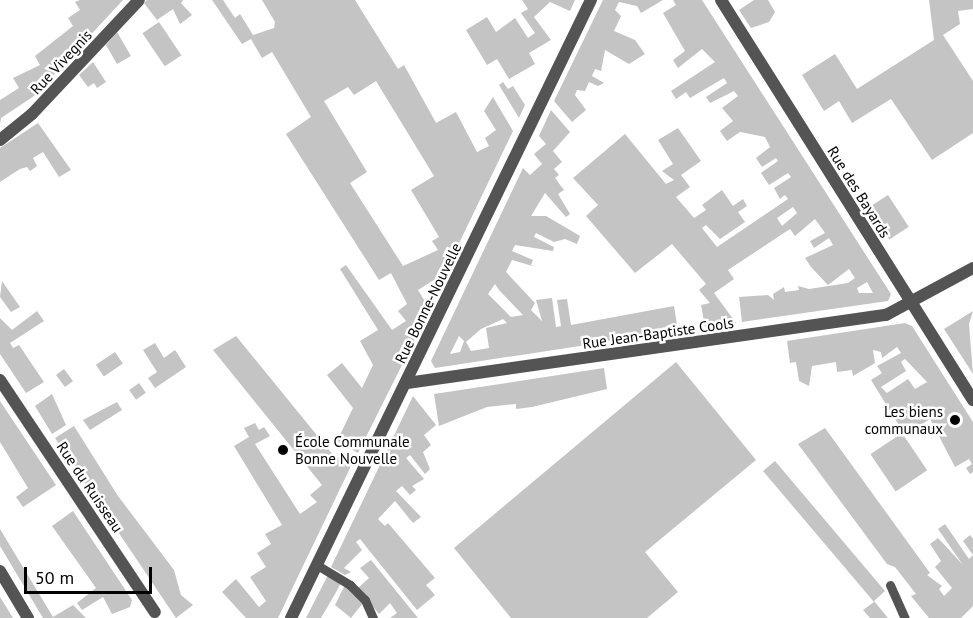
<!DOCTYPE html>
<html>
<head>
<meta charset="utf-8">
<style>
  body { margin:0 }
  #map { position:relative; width:973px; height:618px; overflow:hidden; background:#fff; font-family:"PT Sans",sans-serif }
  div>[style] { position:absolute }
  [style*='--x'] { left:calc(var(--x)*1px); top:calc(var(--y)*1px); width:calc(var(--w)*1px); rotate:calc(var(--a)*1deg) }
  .building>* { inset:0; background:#c4c4c4; transform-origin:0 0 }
  .lane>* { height:9px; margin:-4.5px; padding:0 4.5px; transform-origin:4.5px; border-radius:4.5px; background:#545454 }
  .street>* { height:12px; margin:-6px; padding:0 6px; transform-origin:6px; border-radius:6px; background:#545454 }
  .dots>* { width:16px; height:16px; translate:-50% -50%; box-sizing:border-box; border:3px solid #fff; border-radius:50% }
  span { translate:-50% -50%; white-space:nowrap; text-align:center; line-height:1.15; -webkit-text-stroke:5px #fff; paint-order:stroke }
  .street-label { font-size:15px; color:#000 }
  .poi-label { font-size:15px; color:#000 }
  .right { translate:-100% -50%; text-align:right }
  .left { translate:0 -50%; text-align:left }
  .scale { position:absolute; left:24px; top:567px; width:128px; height:27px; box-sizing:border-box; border:3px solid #000; border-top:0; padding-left:8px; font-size:18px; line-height:21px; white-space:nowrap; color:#000; -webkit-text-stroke:4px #fff; paint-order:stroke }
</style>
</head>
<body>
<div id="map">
  <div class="building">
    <i style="clip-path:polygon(80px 0,123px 0,34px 96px,1px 118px,0 125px,0 100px,19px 88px,13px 78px,40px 65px,35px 56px,73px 26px,68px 18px,80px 10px,75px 2px)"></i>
    <i style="clip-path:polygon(147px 0,183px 0,181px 3px,192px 15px,180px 24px,173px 9px,157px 20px,144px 3px)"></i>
    <i style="clip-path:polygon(evenodd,212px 0,223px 0,235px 18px,240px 14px,253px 35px,274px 28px,275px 22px,262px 0,355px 0,398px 69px,404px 65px,436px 123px,456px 112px,477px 152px,489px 146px,485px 138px,496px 130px,484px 111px,493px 97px,513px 131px,438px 287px,434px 280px,418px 290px,429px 308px,426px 317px,358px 453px,337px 441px,353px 408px,327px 375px,342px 363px,362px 388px,373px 365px,360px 341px,378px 330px,340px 269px,346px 265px,392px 330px,406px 321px,398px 311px,407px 304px,391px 273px,379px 280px,286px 134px,311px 117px,272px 52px,262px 58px,251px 39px,242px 44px,212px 0,376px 81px,434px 176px,411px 190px,439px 237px,432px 241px,438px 250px,403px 266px,350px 183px,367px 172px,324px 101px,348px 87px,354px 95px,376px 81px)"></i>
    <i style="clip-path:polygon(522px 0,575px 0,570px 11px,550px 2px,534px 17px,551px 40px,529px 53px,535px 64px,509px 79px,497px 59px,487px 65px,466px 30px,487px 17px,496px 32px,515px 18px,528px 38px,535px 33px,521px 13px,528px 9px)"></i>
    <i style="clip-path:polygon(603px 0,663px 0,641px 13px,637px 6px,619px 2px,615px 10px,621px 16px,614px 31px,635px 40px,645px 54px,629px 64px,605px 50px,601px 71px,595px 69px,592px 76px,604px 83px,598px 86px,589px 82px,585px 91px,577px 90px,575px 95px,586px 110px,572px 122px,554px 101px)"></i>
    <i style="clip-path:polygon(evenodd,673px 0,702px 0,891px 294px,888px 301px,742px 322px,739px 297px,768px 295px,774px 300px,773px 294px,784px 287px,785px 292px,799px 290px,798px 286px,809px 289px,848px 283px,855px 278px,849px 269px,828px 285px,811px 267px,805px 258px,833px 245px,829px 238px,814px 248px,810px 241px,825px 233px,815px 219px,795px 236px,790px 229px,728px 270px,734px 279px,714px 293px,736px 323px,705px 327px,701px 305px,710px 303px,699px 290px,706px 284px,672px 244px,635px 273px,586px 216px,598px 205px,573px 178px,625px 134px,666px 184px,674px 180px,662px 171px,673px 164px,658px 140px,678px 128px,701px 161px,681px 175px,690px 187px,676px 197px,694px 218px,706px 210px,702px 205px,722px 190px,733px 206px,743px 199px,747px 206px,738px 212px,745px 222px,720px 239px,706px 225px,702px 228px,717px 247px,788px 199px,785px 195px,780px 199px,774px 188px,791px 177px,788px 173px,769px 185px,761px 173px,778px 161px,776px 158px,762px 167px,756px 158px,770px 147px,765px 137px,740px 132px,727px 141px,720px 131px,733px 121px,722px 108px,738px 96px,734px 91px,710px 103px,706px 97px,727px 83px,724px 78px,690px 98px,686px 92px,676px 99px,671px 91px,715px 62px,702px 49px,678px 68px,673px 60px,685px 51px,663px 13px,676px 5px,673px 0,793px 207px,797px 213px,782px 226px,777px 218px,793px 207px,673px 0,867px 282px,873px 293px,859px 293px,857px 288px,867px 282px)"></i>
    <i style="clip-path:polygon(754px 0,768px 0,775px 12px,769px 22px,751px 28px,739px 10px)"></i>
    <i style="clip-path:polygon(929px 0,973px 0,973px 9px,958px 11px,960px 24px,943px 35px,973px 81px,973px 133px,932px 160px,891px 99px,852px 123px,839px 101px,824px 111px,802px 75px,835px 54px,857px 89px,934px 40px)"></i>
    <i style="left:159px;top:22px;width:40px;height:20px;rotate:56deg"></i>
    <i style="clip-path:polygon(117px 32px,131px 56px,117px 64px,106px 45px)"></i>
    <i style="clip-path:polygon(93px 62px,106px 82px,97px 88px,94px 83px,88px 87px,79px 75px)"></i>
    <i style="clip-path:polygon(503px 82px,508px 89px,513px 86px,525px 105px,519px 118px,499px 85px)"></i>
    <i style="clip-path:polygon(evenodd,551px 110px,570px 132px,553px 151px,562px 162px,554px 169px,559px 175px,555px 178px,564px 190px,558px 194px,570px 214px,566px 217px,545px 193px,531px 216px,546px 216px,580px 236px,577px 244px,565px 239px,554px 242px,536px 233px,534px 237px,554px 247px,553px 251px,515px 245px,512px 251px,533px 260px,531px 265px,536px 267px,512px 260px,506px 272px,535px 303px,531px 310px,542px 321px,536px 300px,552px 298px,556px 327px,561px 326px,557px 300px,567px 299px,571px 325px,674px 306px,678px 331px,435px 368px,431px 361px,523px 168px,530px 175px,542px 164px,534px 154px,546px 144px,539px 136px,551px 110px,495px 284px,499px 290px,523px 315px,511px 317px,488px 294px,495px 284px,551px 110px,503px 319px,507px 323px,486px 328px,489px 348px,471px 351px,466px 342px,481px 329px,503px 319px,551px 110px,459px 336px,464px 341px,460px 352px,450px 354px,459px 336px)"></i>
    <i style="clip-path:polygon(38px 123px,71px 170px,59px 177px,43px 152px,33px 158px,37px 166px,30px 171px,27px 167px,20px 169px,0 182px,0 148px)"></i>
    <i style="left:888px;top:195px;width:38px;height:23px;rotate:57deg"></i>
    <i style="clip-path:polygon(2px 281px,20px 307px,11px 312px,0 297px)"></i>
    <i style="clip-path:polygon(37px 311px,44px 321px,10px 343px,13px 348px,19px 345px,44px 382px,26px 393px,0 354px,0 318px,12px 330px)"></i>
    <i style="clip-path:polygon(973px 311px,969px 324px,973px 374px,944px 329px)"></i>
    <i style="clip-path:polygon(evenodd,905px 323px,912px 326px,973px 422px,973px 472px,970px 474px,966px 468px,972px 464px,969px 459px,955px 467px,930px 419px,905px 435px,871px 380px,882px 373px,877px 366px,901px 353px,897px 347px,882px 358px,881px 352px,873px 350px,875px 363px,853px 376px,852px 370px,837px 372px,836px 362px,812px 366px,809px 386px,799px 381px,796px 362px,790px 363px,787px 341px,905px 323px,905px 359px,927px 382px,915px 389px,908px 379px,887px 393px,881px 387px,906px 371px,901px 362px,905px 359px)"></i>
    <i style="clip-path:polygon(236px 336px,333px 455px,352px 464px,278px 618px,246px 618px,222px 592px,236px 579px,259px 607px,266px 601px,250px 577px,266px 567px,257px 553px,271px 544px,265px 534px,282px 525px,234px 446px,249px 437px,244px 428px,255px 423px,259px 430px,264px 427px,270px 436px,255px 444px,300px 514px,317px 502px,310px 495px,322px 485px,213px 350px)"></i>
    <i style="clip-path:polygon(155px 343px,164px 358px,175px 350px,186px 367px,155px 388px,148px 378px,157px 372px,143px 350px)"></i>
    <i style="left:115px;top:352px;width:14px;height:23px;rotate:56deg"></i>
    <i style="clip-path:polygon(676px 362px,756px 460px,645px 552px,678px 592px,647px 618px,511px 618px,454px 548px)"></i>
    <i style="clip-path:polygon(604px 368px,607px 389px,532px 407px,516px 409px,516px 404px,487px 407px,439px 426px,434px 394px)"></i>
    <i style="left:64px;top:369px;width:15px;height:10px;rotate:53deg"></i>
    <i style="left:139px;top:383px;width:12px;height:12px;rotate:55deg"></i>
    <i style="clip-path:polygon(52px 394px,66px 425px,52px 434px,35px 406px)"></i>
    <i style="clip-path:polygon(413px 396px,436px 425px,424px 435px,431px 445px,423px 452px,430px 469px,425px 474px,410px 455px,406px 458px,424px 479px,412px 486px,416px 490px,410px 495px,402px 486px,396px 491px,421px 517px,413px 523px,395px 501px,378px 519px,385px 526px,388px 523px,435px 578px,426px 585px,435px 595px,417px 610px,360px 539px,356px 542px,362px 550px,344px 568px,351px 572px,345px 575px,331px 567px)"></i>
    <i style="clip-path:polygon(0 401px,56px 485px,23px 507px,16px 497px,28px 488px,0 442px)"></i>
    <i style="clip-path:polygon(117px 402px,122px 410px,90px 430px,83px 420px)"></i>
    <i style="clip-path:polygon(74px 426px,118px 496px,174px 570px,181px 595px,193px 605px,176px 618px,55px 438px)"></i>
    <i style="clip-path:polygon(825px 428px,930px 573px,927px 575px,942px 586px,939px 589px,944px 596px,952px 588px,935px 567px,941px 561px,930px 544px,938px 538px,963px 565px,938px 529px,945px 524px,969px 559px,973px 555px,973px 606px,961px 618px,929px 618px,911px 596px,916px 594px,895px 567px,887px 564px,798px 444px)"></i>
    <i style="left:902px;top:433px;width:45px;height:38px;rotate:56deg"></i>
    <i style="clip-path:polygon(775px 461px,885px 591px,874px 601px,888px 618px,870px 618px,863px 610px,874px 602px,763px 471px)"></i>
    <i style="clip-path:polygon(73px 511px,132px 600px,130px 607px,112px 614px,103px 597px,82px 610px,77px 603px,96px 588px,52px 526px)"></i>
    <i style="clip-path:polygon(0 529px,53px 617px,73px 605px,86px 618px,43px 618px,0 546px)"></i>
    <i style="clip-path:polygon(970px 535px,973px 539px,973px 555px,963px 541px)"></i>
    <i style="clip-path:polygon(371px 560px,418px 618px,390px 618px,397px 613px,390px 603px,379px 614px,358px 588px,369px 578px,360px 568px)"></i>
    <i style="clip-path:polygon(329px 573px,342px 581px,335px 594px,321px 618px,306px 618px)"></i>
    <i style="clip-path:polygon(345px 585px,363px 603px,351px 618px,335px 605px)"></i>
    <i style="clip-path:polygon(0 597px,13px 618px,0 618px)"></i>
  </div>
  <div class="lane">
    <i style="--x:317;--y:565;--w:39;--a:31"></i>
    <i style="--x:350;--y:585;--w:21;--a:45"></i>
    <i style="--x:365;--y:600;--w:20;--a:66"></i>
    <i style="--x:890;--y:585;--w:36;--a:66"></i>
  </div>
  <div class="street">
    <i style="--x:721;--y:0;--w:473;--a:57.8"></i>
    <i style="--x:0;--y:140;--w:41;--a:-39.1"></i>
    <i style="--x:32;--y:114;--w:156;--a:-46.8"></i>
    <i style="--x:0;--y:380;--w:279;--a:56.3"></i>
    <i style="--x:407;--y:383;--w:484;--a:-8.1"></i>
    <i style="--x:886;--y:315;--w:99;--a:-28.4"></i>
    <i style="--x:0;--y:571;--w:55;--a:59.2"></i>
    <i style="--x:291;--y:618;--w:687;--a:-64.11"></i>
  </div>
  <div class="dots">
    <i style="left:955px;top:420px;background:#000"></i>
    <i style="left:283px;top:450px;background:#000"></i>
  </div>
  <div class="street-label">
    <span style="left:61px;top:62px;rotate:-47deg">Rue Vivegnis</span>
    <span style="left:859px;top:192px;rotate:58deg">Rue des Bayards</span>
    <span style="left:428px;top:303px;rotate:-64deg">Rue Bonne-Nouvelle</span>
    <span style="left:658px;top:333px;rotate:-8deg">Rue Jean-Baptiste Cools</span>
    <span style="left:90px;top:487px;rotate:56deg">Rue du Ruisseau</span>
  </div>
  <div class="poi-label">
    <span class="right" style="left:943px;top:420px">Les biens<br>communaux</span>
    <span class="left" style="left:295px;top:450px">École Communale<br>Bonne Nouvelle</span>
  </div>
  <div class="scale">50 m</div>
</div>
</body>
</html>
